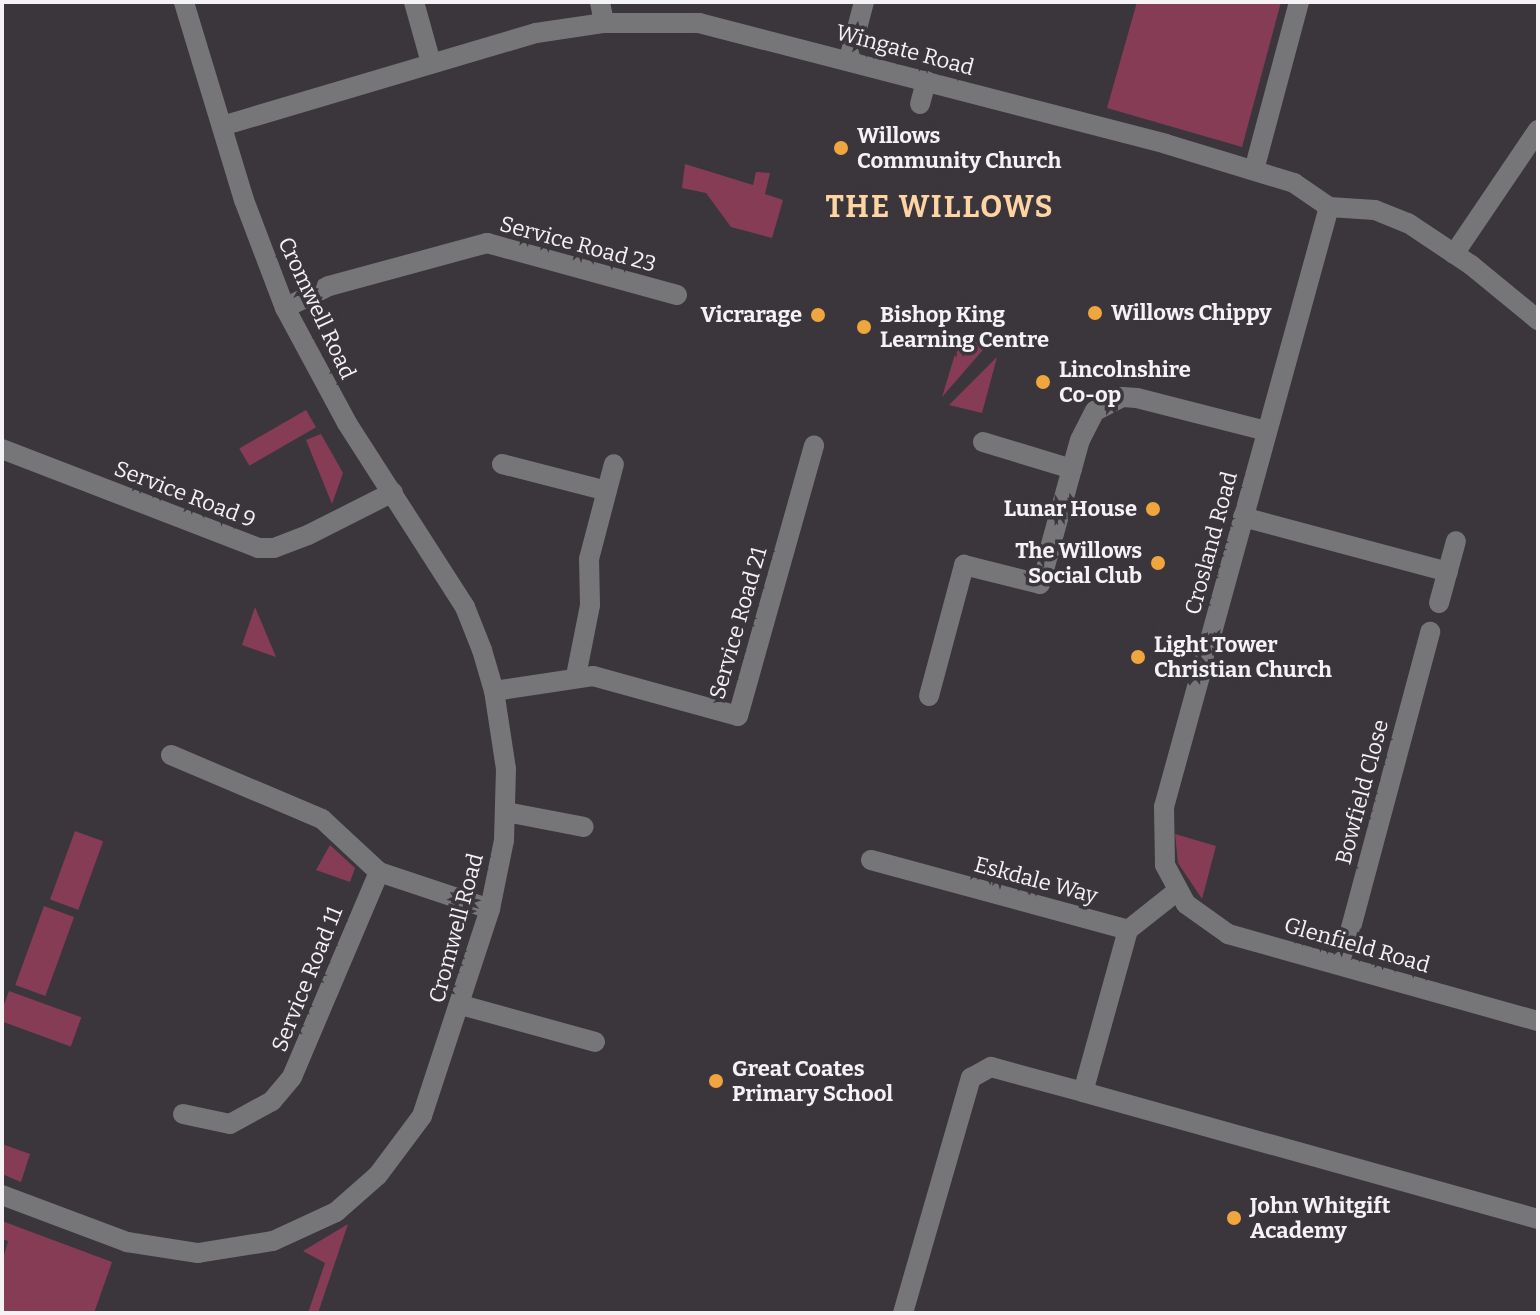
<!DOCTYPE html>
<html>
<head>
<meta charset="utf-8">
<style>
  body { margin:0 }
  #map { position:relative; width:1540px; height:1315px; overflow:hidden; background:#3a363c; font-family:Bitter,serif }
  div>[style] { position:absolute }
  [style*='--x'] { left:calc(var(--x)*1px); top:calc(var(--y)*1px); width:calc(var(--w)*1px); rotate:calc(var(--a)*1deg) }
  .green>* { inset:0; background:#873c55; transform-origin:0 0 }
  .minor>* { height:20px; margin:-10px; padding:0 10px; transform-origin:10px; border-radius:10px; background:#767679 }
  .dots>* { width:22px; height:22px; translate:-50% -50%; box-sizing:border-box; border:4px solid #3a363c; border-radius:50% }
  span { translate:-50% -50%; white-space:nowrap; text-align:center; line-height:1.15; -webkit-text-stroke:7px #3a363c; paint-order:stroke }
  .street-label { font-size:22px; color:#f5f2f6 }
  .poi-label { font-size:22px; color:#f5f2f6; font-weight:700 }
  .left { translate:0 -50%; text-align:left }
  .right { translate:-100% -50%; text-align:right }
  .district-label { font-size:30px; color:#fed4a2; font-weight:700; letter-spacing:2px }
  .frame { position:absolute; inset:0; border:4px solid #f5f2f6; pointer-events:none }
</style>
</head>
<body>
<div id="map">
  <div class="green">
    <i style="clip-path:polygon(1137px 2px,1281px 2px,1242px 147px,1107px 108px)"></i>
    <i style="clip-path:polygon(685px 164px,753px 185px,756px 172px,770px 173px,765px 194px,783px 200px,772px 238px,731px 227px,706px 193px,682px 188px)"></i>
    <i style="clip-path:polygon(960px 338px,988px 344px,942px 397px)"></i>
    <i style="clip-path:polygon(997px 357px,982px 413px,949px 405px)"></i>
    <i style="left:306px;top:410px;width:20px;height:77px;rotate:60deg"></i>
    <i style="clip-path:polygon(321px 434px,343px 473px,332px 504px,306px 440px)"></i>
    <i style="clip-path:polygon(255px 607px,276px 657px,242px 645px)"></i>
    <i style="left:75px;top:831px;width:30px;height:73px;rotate:20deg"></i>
    <i style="clip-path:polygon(1175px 834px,1216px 846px,1202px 899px,1178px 863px)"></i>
    <i style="clip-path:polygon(330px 845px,355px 868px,350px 882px,316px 870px)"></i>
    <i style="left:44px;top:906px;width:32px;height:84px;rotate:20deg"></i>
    <i style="left:9px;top:991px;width:77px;height:31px;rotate:20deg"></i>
    <i style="clip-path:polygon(2px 1144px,30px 1154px,21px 1182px,2px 1174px)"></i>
    <i style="clip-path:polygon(2px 1221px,112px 1262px,94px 1313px,2px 1313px,2px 1262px,8px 1241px,2px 1239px)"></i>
    <i style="clip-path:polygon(348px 1224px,318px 1313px,308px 1313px,325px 1263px,303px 1251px)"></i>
  </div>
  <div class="minor">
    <i style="--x:414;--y:2;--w:63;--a:74.4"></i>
    <i style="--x:600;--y:2;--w:21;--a:79"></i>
    <i style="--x:849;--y:59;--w:59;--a:-75.3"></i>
    <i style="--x:920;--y:104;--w:24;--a:-75"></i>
    <i style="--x:222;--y:126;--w:327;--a:-16.5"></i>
    <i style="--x:536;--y:33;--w:69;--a:-8.4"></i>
    <i style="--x:604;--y:23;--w:95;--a:0"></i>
    <i style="--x:699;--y:23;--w:482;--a:14.5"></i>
    <i style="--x:1166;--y:144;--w:134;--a:16.9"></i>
    <i style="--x:1294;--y:183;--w:42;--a:34.4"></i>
    <i style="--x:1329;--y:207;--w:46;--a:3.7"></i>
    <i style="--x:1375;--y:210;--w:35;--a:22"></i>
    <i style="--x:1408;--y:223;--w:76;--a:33.7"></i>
    <i style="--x:1471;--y:265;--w:87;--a:39.4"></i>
    <i style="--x:1254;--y:170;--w:174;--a:-75"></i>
    <i style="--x:1329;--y:207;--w:622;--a:105.38"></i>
    <i style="--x:1164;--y:807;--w:58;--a:89"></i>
    <i style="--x:1165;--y:865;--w:44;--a:61.7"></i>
    <i style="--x:1186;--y:904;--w:52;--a:35.5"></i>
    <i style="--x:1228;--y:934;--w:322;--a:15.7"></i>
    <i style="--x:1454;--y:254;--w:150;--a:-55.9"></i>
    <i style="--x:285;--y:308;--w:49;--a:-26.6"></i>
    <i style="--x:329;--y:286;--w:164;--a:-15.2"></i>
    <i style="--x:487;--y:243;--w:197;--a:15.3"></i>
    <i style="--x:983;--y:442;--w:93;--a:16.9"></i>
    <i style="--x:2;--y:449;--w:274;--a:21.1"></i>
    <i style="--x:258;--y:548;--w:16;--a:0"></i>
    <i style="--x:274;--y:548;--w:36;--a:-21"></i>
    <i style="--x:308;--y:535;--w:95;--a:-26.8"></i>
    <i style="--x:502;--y:464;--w:108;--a:14.4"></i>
    <i style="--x:1243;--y:517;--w:212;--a:15"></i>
    <i style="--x:1439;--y:603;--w:64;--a:-74.7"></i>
    <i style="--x:576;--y:676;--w:72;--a:-78.8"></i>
    <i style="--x:590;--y:605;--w:46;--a:-91.2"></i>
    <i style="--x:589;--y:559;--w:98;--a:-75.3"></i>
    <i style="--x:494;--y:691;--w:100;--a:-8.6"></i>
    <i style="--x:593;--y:676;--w:150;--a:15.4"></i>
    <i style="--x:738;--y:716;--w:281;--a:-74.3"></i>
    <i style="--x:929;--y:696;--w:136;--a:-75"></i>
    <i style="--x:964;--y:565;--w:78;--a:14"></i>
    <i style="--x:1040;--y:584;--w:149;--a:-74.5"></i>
    <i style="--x:1080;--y:440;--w:33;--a:-63"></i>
    <i style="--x:1095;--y:411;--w:30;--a:-27"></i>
    <i style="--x:1122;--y:397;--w:15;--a:4"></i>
    <i style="--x:1137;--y:398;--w:133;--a:14.3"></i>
    <i style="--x:171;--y:755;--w:164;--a:23"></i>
    <i style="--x:322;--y:819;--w:78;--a:42.9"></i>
    <i style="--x:379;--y:872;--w:117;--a:18.4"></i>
    <i style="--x:506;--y:812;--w:79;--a:10.9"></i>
    <i style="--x:871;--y:860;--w:266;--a:15.2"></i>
    <i style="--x:1128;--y:930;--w:168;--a:105.5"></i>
    <i style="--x:1083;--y:1092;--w:472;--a:15.6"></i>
    <i style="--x:1128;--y:930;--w:61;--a:-38.4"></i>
    <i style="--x:1341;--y:965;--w:345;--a:-75"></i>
    <i style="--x:461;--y:1005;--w:139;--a:15.4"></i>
    <i style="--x:183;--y:1114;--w:48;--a:12"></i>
    <i style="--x:230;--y:1124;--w:48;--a:-28.7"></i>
    <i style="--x:272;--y:1101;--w:31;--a:-50"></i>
    <i style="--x:292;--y:1077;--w:223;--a:-67"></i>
    <i style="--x:2;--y:1195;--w:134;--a:20.6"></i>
    <i style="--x:127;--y:1242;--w:72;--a:8.8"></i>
    <i style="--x:198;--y:1253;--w:76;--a:-9.1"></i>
    <i style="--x:273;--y:1241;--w:69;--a:-24.7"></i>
    <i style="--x:336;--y:1212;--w:56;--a:-41.4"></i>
    <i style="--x:378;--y:1175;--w:74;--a:-53.3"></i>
    <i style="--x:422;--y:1116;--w:218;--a:-71.8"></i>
    <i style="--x:490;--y:909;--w:70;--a:-78.5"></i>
    <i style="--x:504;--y:840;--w:71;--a:-88.4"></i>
    <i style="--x:506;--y:769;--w:79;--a:-98.7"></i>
    <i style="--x:494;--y:691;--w:43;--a:-106.3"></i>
    <i style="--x:482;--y:650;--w:46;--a:-111.6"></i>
    <i style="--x:465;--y:607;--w:219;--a:-122.7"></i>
    <i style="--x:347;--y:423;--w:131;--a:-118.3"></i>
    <i style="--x:285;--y:308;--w:116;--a:-110.8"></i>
    <i style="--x:244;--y:200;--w:207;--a:-106.9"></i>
    <i style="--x:903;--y:1313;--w:245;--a:-73.9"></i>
    <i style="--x:971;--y:1078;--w:23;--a:-29"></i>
    <i style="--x:991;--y:1067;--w:95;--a:15.2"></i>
  </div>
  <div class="dots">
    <i style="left:841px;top:148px;background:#f0a63e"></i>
    <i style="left:1095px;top:313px;background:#f0a63e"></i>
    <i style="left:818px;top:315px;background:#f0a63e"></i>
    <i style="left:864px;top:327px;background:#f0a63e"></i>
    <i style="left:1043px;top:382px;background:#f0a63e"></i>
    <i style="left:1153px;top:509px;background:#f0a63e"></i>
    <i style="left:1158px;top:563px;background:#f0a63e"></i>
    <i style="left:1138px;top:657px;background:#f0a63e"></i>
    <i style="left:716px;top:1081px;background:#f0a63e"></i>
    <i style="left:1234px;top:1218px;background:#f0a63e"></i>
  </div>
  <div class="street-label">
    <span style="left:905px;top:50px;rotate:15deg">Wingate Road</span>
    <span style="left:578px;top:244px;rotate:15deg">Service Road 23</span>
    <span style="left:317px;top:308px;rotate:65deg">Cromwell Road</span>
    <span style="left:185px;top:494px;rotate:21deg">Service Road 9</span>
    <span style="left:1211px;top:543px;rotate:-75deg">Crosland Road</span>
    <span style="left:738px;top:623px;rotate:-74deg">Service Road 21</span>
    <span style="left:1362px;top:792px;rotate:-75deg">Bowfield Close</span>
    <span style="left:1036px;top:880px;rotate:15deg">Eskdale Way</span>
    <span style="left:456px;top:928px;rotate:-75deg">Cromwell Road</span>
    <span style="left:1357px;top:945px;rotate:16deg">Glenfield Road</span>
    <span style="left:307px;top:979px;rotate:-68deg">Service Road 11</span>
  </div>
  <div class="poi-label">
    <span class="left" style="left:857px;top:148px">Willows<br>Community Church</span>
    <span class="left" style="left:1111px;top:313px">Willows Chippy</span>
    <span class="left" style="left:880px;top:327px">Bishop King<br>Learning Centre</span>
    <span class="right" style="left:802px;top:315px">Vicrarage</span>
    <span class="left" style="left:1059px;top:382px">Lincolnshire<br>Co-op</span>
    <span class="right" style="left:1137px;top:509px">Lunar House</span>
    <span class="right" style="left:1142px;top:563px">The Willows<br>Social Club</span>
    <span class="left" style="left:1154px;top:657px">Light Tower<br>Christian Church</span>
    <span class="left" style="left:732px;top:1081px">Great Coates<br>Primary School</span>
    <span class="left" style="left:1250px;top:1218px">John Whitgift<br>Academy</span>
  </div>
  <div class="district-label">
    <span style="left:940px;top:207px">THE WILLOWS</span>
  </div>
  <div class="frame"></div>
</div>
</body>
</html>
